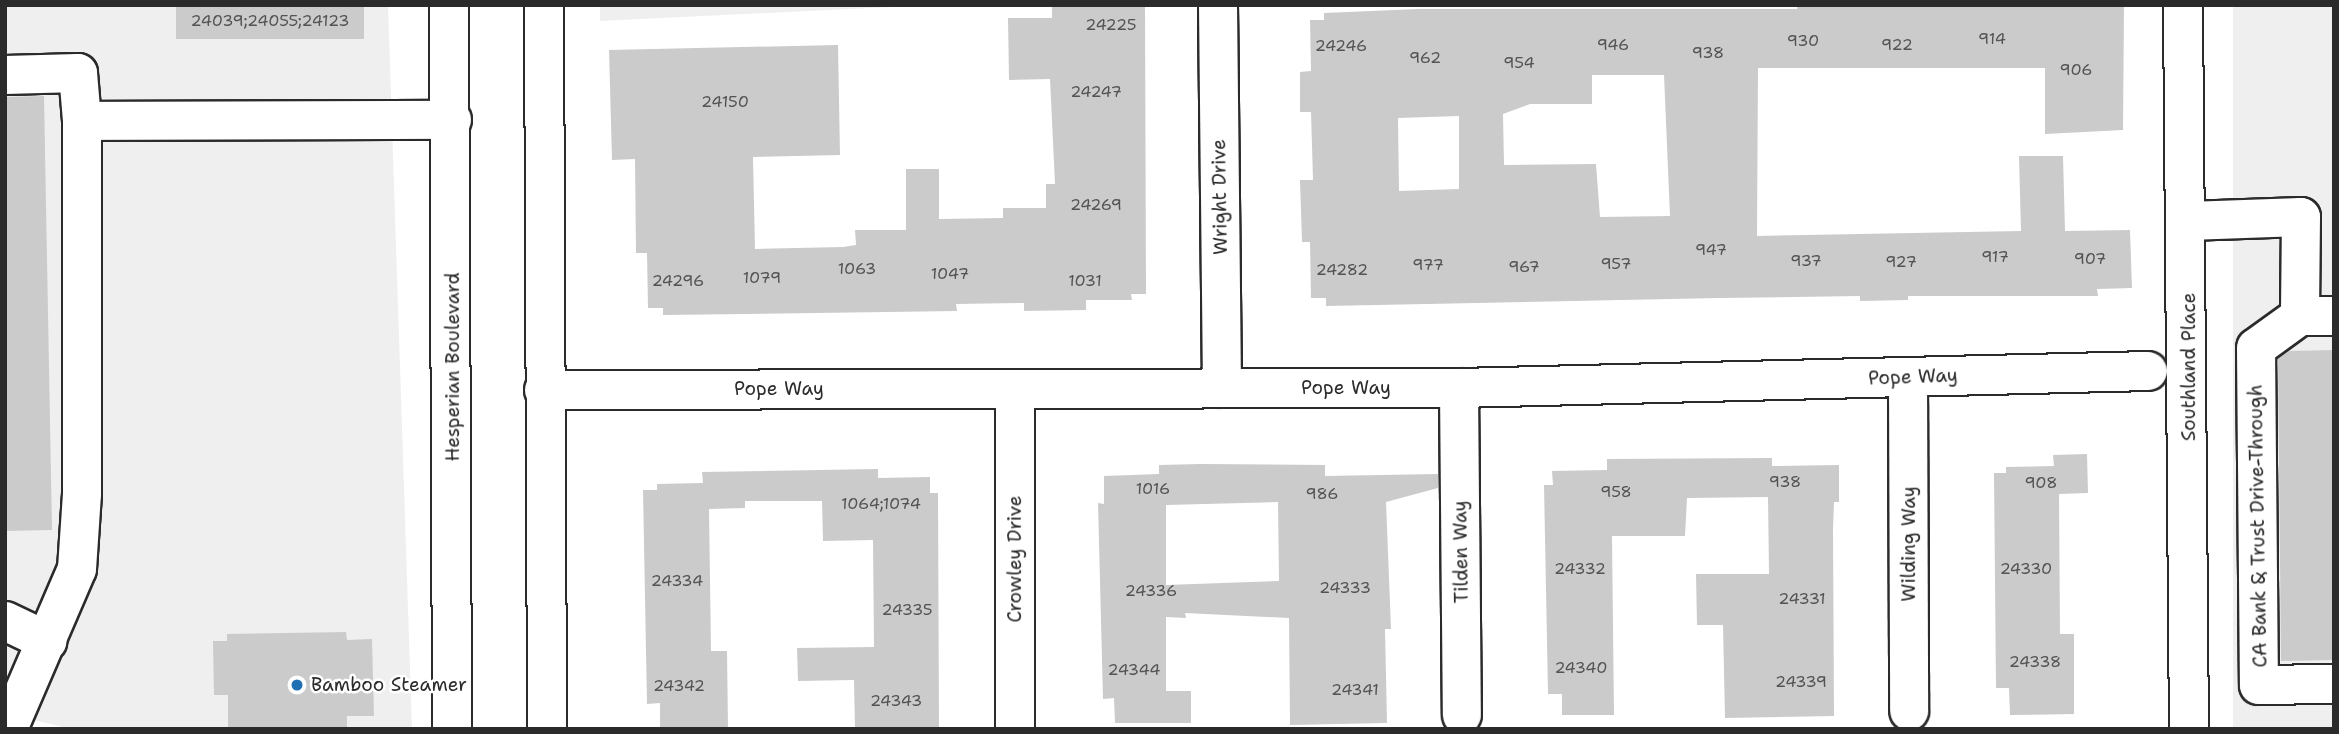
<!DOCTYPE html>
<html>
<head>
<meta charset="utf-8">
<style>
  body { margin:0 }
  #map { position:relative; width:2339px; height:734px; overflow:hidden; background:#fff; font-family:"Shantell Sans",sans-serif }
  div>[style] { position:absolute }
  [style*='--x'] { left:calc(var(--x)*1px); top:calc(var(--y)*1px); width:calc(var(--w)*1px); rotate:calc(var(--a)*1deg) }
  .built>* { inset:0; background:#efefef; transform-origin:0 0 }
  .building>* { inset:0; background:#cbcbcb; transform-origin:0 0 }
  .roads { filter:drop-shadow(2px 0 #2b2b2b) drop-shadow(-2px 0 #2b2b2b) drop-shadow(0 2px #2b2b2b) drop-shadow(0 -2px #2b2b2b) }
  .minor>* { height:38px; margin:-19px; padding:0 19px; transform-origin:19px; border-radius:19px; background:#fff }
  .major>* { height:38px; margin:-19px; padding:0 19px; transform-origin:19px; border-radius:19px; background:#fff }
  .dots>* { width:19px; height:19px; translate:-50% -50%; box-sizing:border-box; border:4px solid #fff; border-radius:50% }
  span { translate:-50% -50%; white-space:nowrap; text-align:center; line-height:1.15; -webkit-text-stroke:5px #fff; paint-order:stroke }
  .number-label { font-size:16px; color:#535353 }
  .number-label span { -webkit-text-stroke-width:0 }
  .street-label { font-size:19px; color:#2b2b2b }
  .poi-label { font-size:19px; color:#2b2b2b }
  .left { translate:0 -50%; text-align:left }
  .frame { position:absolute; inset:0; border:7px solid #2b2b2b; pointer-events:none }
</style>
</head>
<body>
<div id="map">
  <div class="built">
    <i style="clip-path:polygon(5px 5px,388px 5px,412px 729px,71px 729px,5px 713px)"></i>
    <i style="clip-path:polygon(600px 5px,933px 5px,600px 21px)"></i>
    <i style="left:2233px;top:5px;width:101px;height:724px"></i>
  </div>
  <div class="building">
    <i style="left:176px;top:5px;width:188px;height:34px"></i>
    <i style="clip-path:polygon(1052px 5px,1145px 5px,1146px 294px,1131px 294px,1132px 300px,1086px 300px,1086px 310px,1024px 311px,1024px 303px,956px 304px,957px 311px,663px 315px,663px 308px,648px 308px,647px 253px,636px 253px,635px 159px,612px 160px,609px 50px,838px 45px,840px 155px,753px 157px,755px 249px,843px 247px,856px 245px,855px 230px,906px 230px,906px 169px,939px 169px,939px 219px,1003px 218px,1003px 208px,1046px 208px,1046px 184px,1055px 184px,1050px 79px,1009px 80px,1008px 18px,1052px 18px)"></i>
    <i style="clip-path:polygon(evenodd,1797px 5px,2124px 5px,2123px 130px,2045px 134px,2045px 68px,1758px 68px,1757px 236px,2021px 231px,2019px 156px,2063px 156px,2065px 231px,2130px 230px,2132px 288px,2097px 289px,2098px 296px,1908px 296px,1908px 300px,1860px 301px,1860px 296px,1719px 298px,1326px 306px,1326px 298px,1311px 298px,1310px 242px,1302px 242px,1300px 180px,1313px 180px,1311px 112px,1300px 112px,1300px 72px,1311px 71px,1310px 20px,1324px 20px,1324px 13px,1418px 9px,1797px 9px,1797px 5px,1592px 75px,1664px 75px,1670px 216px,1600px 217px,1596px 164px,1504px 165px,1503px 114px,1530px 104px,1592px 104px,1592px 75px,1797px 5px,1459px 116px,1459px 189px,1399px 191px,1398px 118px,1459px 116px)"></i>
    <i style="clip-path:polygon(44px 96px,52px 530px,5px 531px,5px 97px)"></i>
    <i style="clip-path:polygon(2334px 350px,2334px 660px,2281px 661px,2278px 359px,2289px 351px)"></i>
    <i style="clip-path:polygon(2087px 454px,2088px 493px,2059px 494px,2060px 634px,2074px 634px,2074px 714px,2010px 715px,2009px 688px,1996px 688px,1994px 473px,2006px 473px,2006px 467px,2054px 466px,2053px 455px)"></i>
    <i style="clip-path:polygon(1772px 458px,1772px 466px,1839px 465px,1839px 502px,1834px 502px,1833px 529px,1834px 716px,1725px 718px,1723px 625px,1697px 625px,1696px 574px,1769px 574px,1768px 497px,1687px 498px,1685px 536px,1612px 536px,1614px 715px,1562px 715px,1562px 694px,1548px 694px,1544px 485px,1553px 485px,1552px 471px,1607px 470px,1607px 459px)"></i>
    <i style="clip-path:polygon(evenodd,1201px 464px,1325px 465px,1325px 476px,1438px 474px,1438px 488px,1386px 502px,1391px 629px,1385px 629px,1387px 723px,1290px 725px,1289px 618px,1185px 613px,1186px 618px,1166px 617px,1166px 691px,1191px 691px,1191px 723px,1115px 723px,1114px 698px,1103px 699px,1098px 503px,1104px 504px,1104px 476px,1159px 474px,1159px 465px,1201px 464px,1278px 502px,1279px 581px,1166px 585px,1166px 505px,1278px 502px)"></i>
    <i style="clip-path:polygon(878px 469px,878px 478px,930px 477px,930px 493px,938px 493px,939px 729px,855px 729px,854px 680px,798px 681px,797px 648px,874px 647px,873px 540px,823px 541px,822px 501px,745px 501px,745px 508px,709px 509px,711px 651px,727px 651px,728px 729px,660px 729px,660px 703px,647px 704px,643px 490px,657px 490px,657px 484px,703px 483px,702px 472px)"></i>
    <i style="clip-path:polygon(346px 632px,347px 640px,372px 639px,374px 716px,347px 716px,347px 729px,228px 729px,228px 695px,214px 695px,213px 641px,227px 641px,227px 634px)"></i>
  </div>
  <div class="roads">
    <div class="minor">
      <i style="--x:1218;--y:5;--w:383;--a:89.4"></i>
      <i style="--x:2183;--y:5;--w:724;--a:89.53"></i>
      <i style="--x:5;--y:75;--w:73;--a:-1.6"></i>
      <i style="--x:78;--y:73;--w:48;--a:85.2"></i>
      <i style="--x:2188;--y:221;--w:113;--a:-2"></i>
      <i style="--x:2301;--y:217;--w:99;--a:90.6"></i>
      <i style="--x:2300;--y:316;--w:54;--a:144"></i>
      <i style="--x:2256;--y:348;--w:337;--a:89.5"></i>
      <i style="--x:2259;--y:685;--w:75;--a:-0.8"></i>
      <i style="--x:2300;--y:316;--w:34;--a:0"></i>
      <i style="--x:1908;--y:377;--w:334;--a:89.8"></i>
      <i style="--x:1459;--y:388;--w:327;--a:89.5"></i>
      <i style="--x:544;--y:390;--w:915;--a:-0.13"></i>
      <i style="--x:1459;--y:388;--w:689;--a:-1.41"></i>
      <i style="--x:5;--y:621;--w:47;--a:25.5"></i>
      <i style="--x:8;--y:729;--w:174;--a:-66.7"></i>
      <i style="--x:77;--y:569;--w:75;--a:-86.2"></i>
      <i style="--x:82;--y:494;--w:373;--a:-90"></i>
      <i style="--x:82;--y:121;--w:370;--a:-0.2"></i>
      <i style="--x:1015;--y:729;--w:340;--a:-90"></i>
    </div>
    <div class="major">
      <i style="--x:449;--y:5;--w:724;--a:89.76"></i>
      <i style="--x:544;--y:5;--w:724;--a:89.76"></i>
    </div>
  </div>
  <div class="dots">
    <i style="left:297px;top:685px;background:#1f6fb2"></i>
  </div>
  <div class="number-label">
    <span style="left:270px;top:21px">24039;24055;24123</span>
    <span style="left:1111px;top:25px">24225</span>
    <span style="left:1992px;top:39px">914</span>
    <span style="left:1803px;top:41px">930</span>
    <span style="left:1613px;top:45px">946</span>
    <span style="left:1897px;top:45px">922</span>
    <span style="left:1341px;top:46px">24246</span>
    <span style="left:1708px;top:53px">938</span>
    <span style="left:1425px;top:58px">962</span>
    <span style="left:1519px;top:63px">954</span>
    <span style="left:2076px;top:70px">906</span>
    <span style="left:1096px;top:92px">24247</span>
    <span style="left:725px;top:102px">24150</span>
    <span style="left:1096px;top:205px">24269</span>
    <span style="left:1711px;top:250px">947</span>
    <span style="left:1995px;top:257px">917</span>
    <span style="left:2090px;top:259px">907</span>
    <span style="left:1806px;top:261px">937</span>
    <span style="left:1901px;top:262px">927</span>
    <span style="left:1616px;top:264px">957</span>
    <span style="left:1428px;top:265px">977</span>
    <span style="left:1524px;top:267px">967</span>
    <span style="left:857px;top:269px">1063</span>
    <span style="left:1342px;top:270px">24282</span>
    <span style="left:950px;top:274px">1047</span>
    <span style="left:762px;top:278px">1079</span>
    <span style="left:678px;top:281px">24296</span>
    <span style="left:1085px;top:281px">1031</span>
    <span style="left:1785px;top:482px">938</span>
    <span style="left:2041px;top:483px">908</span>
    <span style="left:1153px;top:489px">1016</span>
    <span style="left:1616px;top:492px">958</span>
    <span style="left:1322px;top:494px">986</span>
    <span style="left:881px;top:504px">1064;1074</span>
    <span style="left:1580px;top:569px">24332</span>
    <span style="left:2026px;top:569px">24330</span>
    <span style="left:677px;top:581px">24334</span>
    <span style="left:1345px;top:588px">24333</span>
    <span style="left:1151px;top:591px">24336</span>
    <span style="left:1802px;top:599px">24331</span>
    <span style="left:907px;top:610px">24335</span>
    <span style="left:2035px;top:662px">24338</span>
    <span style="left:1581px;top:668px">24340</span>
    <span style="left:1134px;top:670px">24344</span>
    <span style="left:1801px;top:682px">24339</span>
    <span style="left:679px;top:686px">24342</span>
    <span style="left:1355px;top:690px">24341</span>
    <span style="left:896px;top:701px">24343</span>
  </div>
  <div class="street-label">
    <span style="left:1220px;top:197px;rotate:-91deg">Wright Drive</span>
    <span style="left:453px;top:367px;rotate:-90deg">Hesperian Boulevard</span>
    <span style="left:2189px;top:367px;rotate:-90deg">Southland Place</span>
    <span style="left:1913px;top:377px;rotate:-2deg">Pope Way</span>
    <span style="left:1346px;top:388px">Pope Way</span>
    <span style="left:779px;top:389px">Pope Way</span>
    <span style="left:2258px;top:526px;rotate:-91deg">CA Bank &amp; Trust Drive-Through</span>
    <span style="left:1909px;top:544px;rotate:-90deg">Wilding Way</span>
    <span style="left:1461px;top:552px;rotate:-91deg">Tilden Way</span>
    <span style="left:1015px;top:559px;rotate:-90deg">Crowley Drive</span>
  </div>
  <div class="poi-label">
    <span class="left" style="left:311px;top:685px">Bamboo Steamer</span>
  </div>
  <div class="frame"></div>
</div>
</body>
</html>
